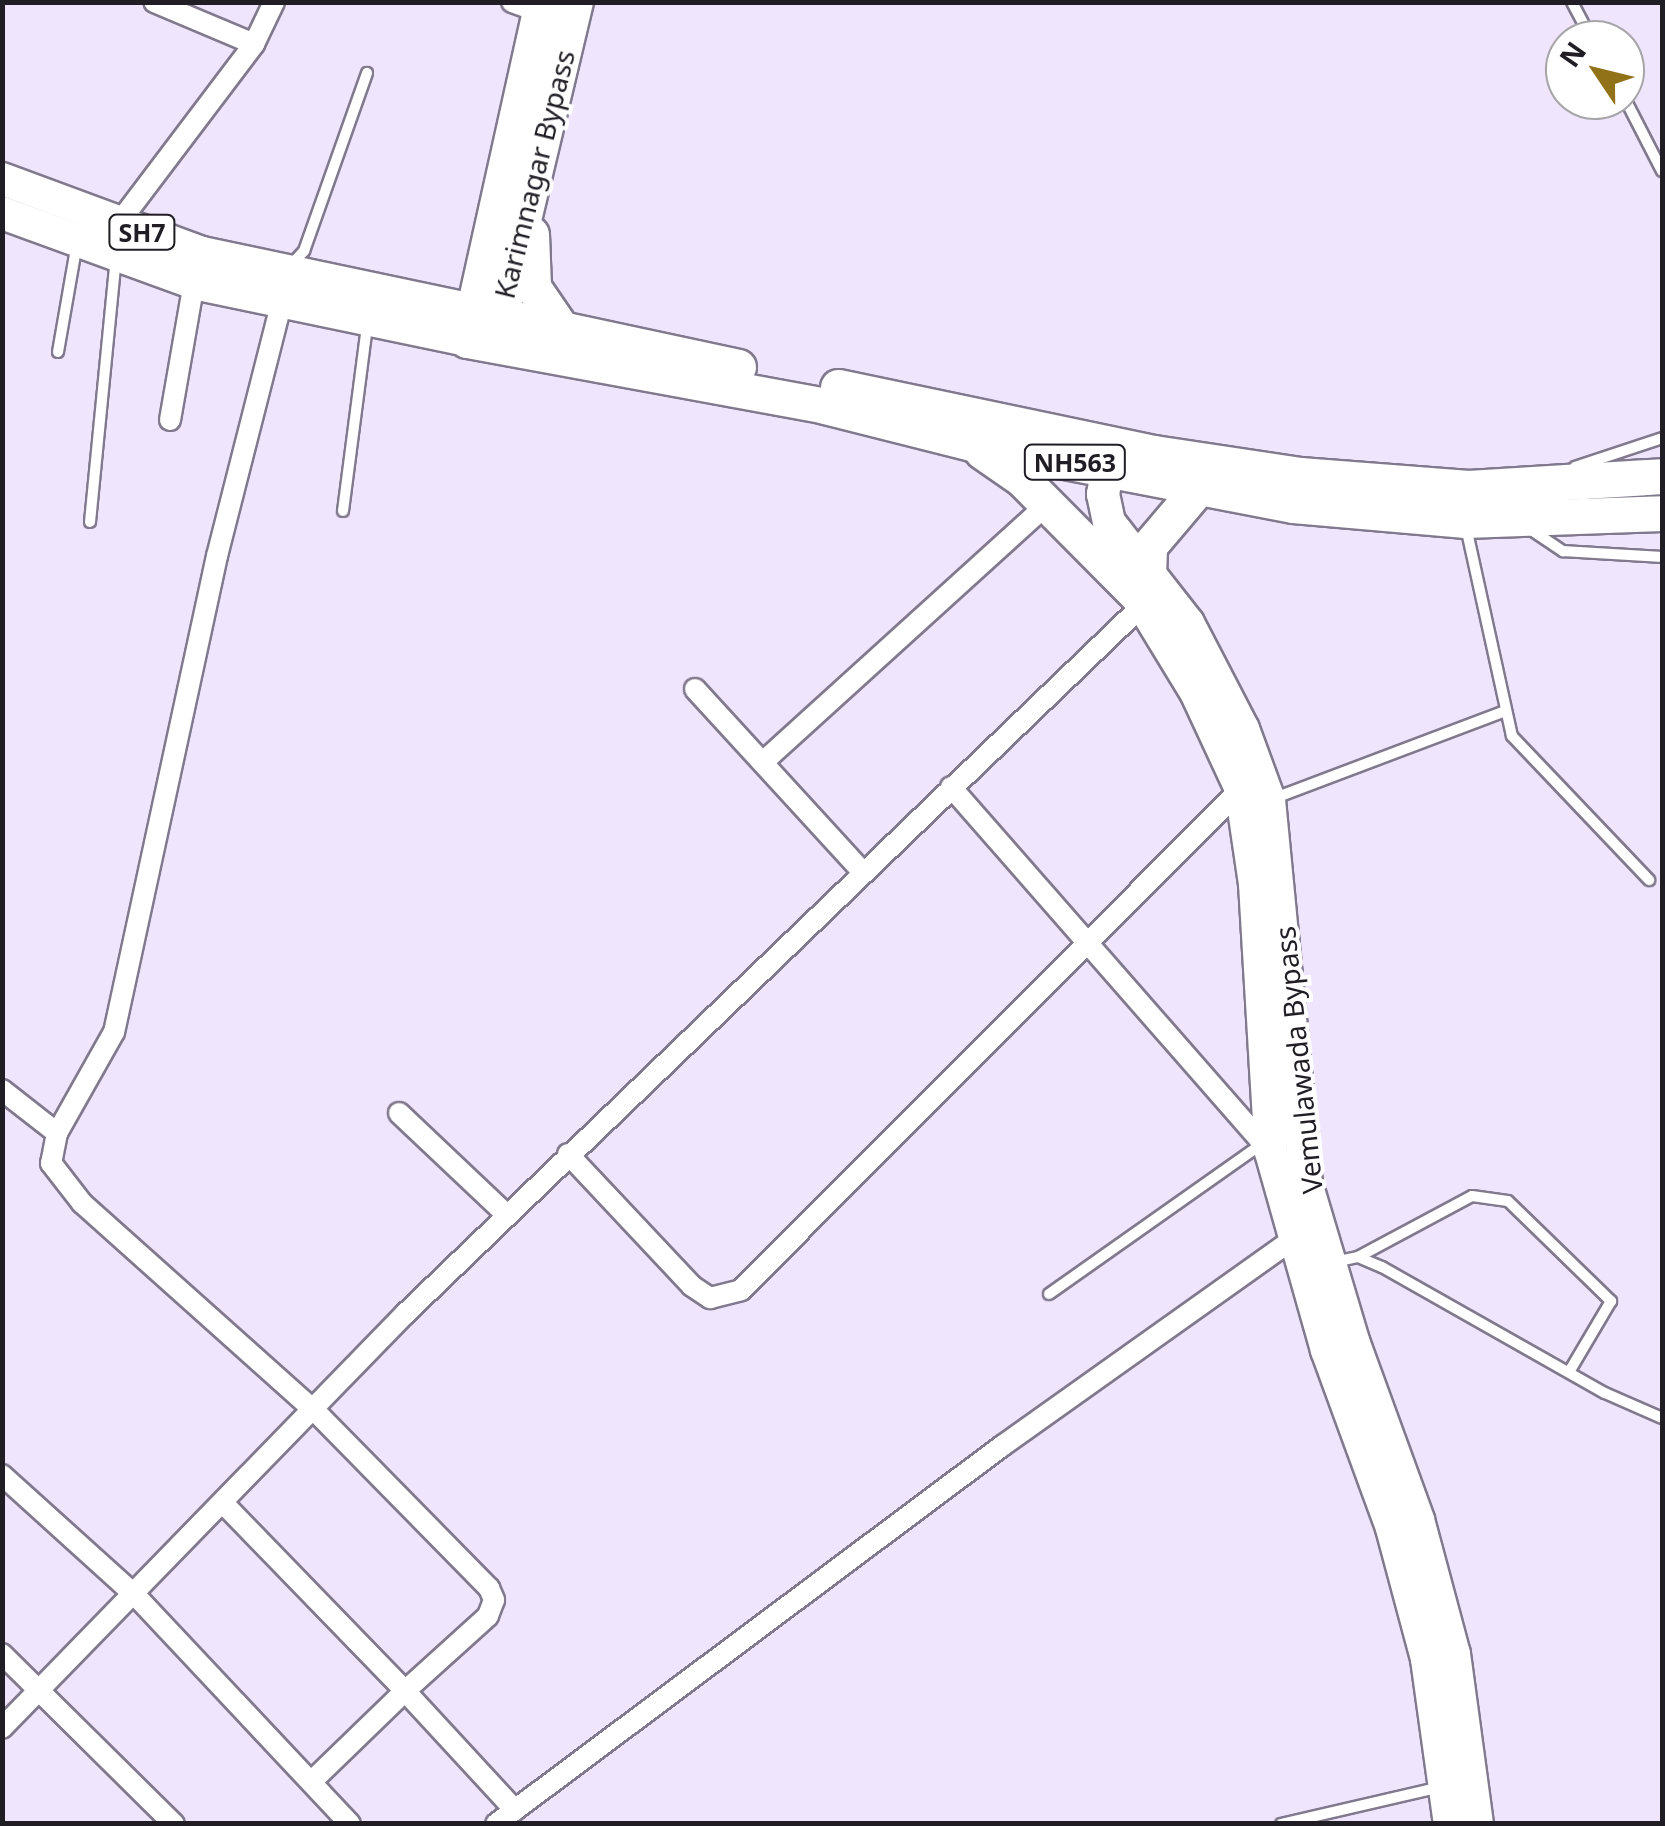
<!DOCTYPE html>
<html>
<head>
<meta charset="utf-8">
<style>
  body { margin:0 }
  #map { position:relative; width:1665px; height:1826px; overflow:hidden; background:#efe5fc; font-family:"Noto Sans",sans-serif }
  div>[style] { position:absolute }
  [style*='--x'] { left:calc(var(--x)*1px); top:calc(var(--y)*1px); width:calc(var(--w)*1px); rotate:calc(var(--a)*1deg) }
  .roads { filter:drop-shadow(2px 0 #81798d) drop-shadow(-2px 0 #81798d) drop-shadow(0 2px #81798d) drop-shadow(0 -2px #81798d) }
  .service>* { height:10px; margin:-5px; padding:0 5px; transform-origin:5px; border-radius:5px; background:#fff }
  .minor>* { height:20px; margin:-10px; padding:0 10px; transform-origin:10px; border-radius:10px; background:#fff }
  .primary>* { height:32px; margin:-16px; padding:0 16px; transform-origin:16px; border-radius:16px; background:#fff }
  .trunk>* { height:35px; margin:-17.5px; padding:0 17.5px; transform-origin:17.5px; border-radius:17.5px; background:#fff }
  span { translate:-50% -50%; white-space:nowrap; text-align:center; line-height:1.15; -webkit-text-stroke:8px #fff; paint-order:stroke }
  .shield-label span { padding:2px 8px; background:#fff; border:2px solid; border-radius:8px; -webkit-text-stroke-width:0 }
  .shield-label { font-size:25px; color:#201d25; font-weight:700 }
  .street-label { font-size:28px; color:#201d25 }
  .frame { position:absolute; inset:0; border:5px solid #201d25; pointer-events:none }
  .north { position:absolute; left:1545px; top:20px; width:100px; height:100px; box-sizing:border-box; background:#fff; border:2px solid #a6a5a8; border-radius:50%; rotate:305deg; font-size:28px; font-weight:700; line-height:40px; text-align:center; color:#201d25 }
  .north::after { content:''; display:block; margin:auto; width:35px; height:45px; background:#917218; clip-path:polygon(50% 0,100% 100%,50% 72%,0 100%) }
</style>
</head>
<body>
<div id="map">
  <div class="roads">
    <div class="service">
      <i style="--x:1572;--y:2;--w:43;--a:62.2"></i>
      <i style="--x:1625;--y:99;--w:81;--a:62.8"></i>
      <i style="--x:290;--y:266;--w:21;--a:-47"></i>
      <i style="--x:304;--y:251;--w:189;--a:-70.5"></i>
      <i style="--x:58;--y:352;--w:111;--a:-80.1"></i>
      <i style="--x:1575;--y:467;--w:92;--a:-18.4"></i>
      <i style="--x:343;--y:511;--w:187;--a:-82.6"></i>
      <i style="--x:90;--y:522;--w:264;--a:-84.4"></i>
      <i style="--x:1466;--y:527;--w:214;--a:77.6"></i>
      <i style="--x:1512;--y:736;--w:199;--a:46.4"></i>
      <i style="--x:1530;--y:529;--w:40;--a:34"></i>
      <i style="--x:1563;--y:551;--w:99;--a:3.5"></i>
      <i style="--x:1275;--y:798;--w:244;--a:-20.7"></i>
      <i style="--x:1358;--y:1257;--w:129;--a:-28.2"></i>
      <i style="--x:1472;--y:1196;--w:36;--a:8"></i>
      <i style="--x:1508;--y:1201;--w:144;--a:44.2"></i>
      <i style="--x:1611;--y:1301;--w:82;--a:120.6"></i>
      <i style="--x:1334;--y:1262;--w:25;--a:-12"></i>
      <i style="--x:1358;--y:1257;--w:26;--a:23"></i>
      <i style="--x:1382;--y:1267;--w:256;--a:29.5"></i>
      <i style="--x:1605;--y:1393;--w:62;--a:23.7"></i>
      <i style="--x:1049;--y:1294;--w:262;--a:-35.2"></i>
      <i style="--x:1281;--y:1824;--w:164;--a:-13"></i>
    </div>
    <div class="minor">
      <i style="--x:512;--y:2;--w:30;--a:20"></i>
      <i style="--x:254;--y:44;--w:47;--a:-64.5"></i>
      <i style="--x:118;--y:224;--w:226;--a:-52.9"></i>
      <i style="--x:254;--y:44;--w:108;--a:-157.2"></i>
      <i style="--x:282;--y:301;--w:263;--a:104.3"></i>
      <i style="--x:217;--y:556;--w:487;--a:102.2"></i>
      <i style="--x:114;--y:1032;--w:116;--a:119.4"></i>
      <i style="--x:57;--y:1133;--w:31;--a:101"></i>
      <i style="--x:51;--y:1163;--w:51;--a:52.2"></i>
      <i style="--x:82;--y:1203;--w:314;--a:41.8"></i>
      <i style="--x:316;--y:1412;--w:247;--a:45.5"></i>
      <i style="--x:489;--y:1588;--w:13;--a:67"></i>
      <i style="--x:494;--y:1600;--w:17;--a:111"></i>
      <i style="--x:488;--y:1616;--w:112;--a:137.9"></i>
      <i style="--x:405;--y:1691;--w:162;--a:47.3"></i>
      <i style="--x:170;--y:420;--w:139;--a:-80.1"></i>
      <i style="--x:695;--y:689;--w:246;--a:47.5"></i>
      <i style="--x:763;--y:762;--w:382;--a:-42.2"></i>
      <i style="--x:951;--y:787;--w:484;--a:48.8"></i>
      <i style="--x:2;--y:1090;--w:70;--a:38"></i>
      <i style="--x:399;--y:1113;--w:149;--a:43.4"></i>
      <i style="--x:568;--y:1154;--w:181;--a:46.8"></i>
      <i style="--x:692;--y:1286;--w:22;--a:34"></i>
      <i style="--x:710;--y:1298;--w:32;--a:-14"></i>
      <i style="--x:741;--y:1290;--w:708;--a:-45.06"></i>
      <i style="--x:2;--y:1475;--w:179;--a:42.1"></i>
      <i style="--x:135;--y:1595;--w:314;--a:46.8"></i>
      <i style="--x:223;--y:1503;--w:262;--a:45.9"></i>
      <i style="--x:405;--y:1691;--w:129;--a:135.9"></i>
      <i style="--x:2;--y:1654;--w:242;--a:44.7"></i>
      <i style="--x:2;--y:1728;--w:578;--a:-45.77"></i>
      <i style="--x:405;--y:1314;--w:1026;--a:-43.86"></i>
      <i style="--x:496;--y:1824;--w:632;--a:-36.76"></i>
      <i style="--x:1002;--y:1446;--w:357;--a:-35.4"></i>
    </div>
    <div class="primary">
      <i style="--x:2;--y:179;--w:213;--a:20.3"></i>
      <i style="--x:202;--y:253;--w:277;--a:11.9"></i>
      <i style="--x:2;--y:213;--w:204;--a:20"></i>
      <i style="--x:194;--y:283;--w:279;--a:11.8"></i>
      <i style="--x:1112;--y:446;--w:49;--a:100.6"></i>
      <i style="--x:1103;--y:494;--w:29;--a:78"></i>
      <i style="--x:1109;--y:522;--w:128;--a:52"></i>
      <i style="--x:1188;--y:623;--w:119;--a:62.6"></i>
      <i style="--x:1243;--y:729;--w:76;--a:69.9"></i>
      <i style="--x:1269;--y:800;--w:385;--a:84.5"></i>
      <i style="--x:1306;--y:1183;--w:165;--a:73.4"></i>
      <i style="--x:1353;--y:1341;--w:190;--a:70"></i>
      <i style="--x:1418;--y:1520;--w:139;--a:75"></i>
      <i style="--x:1454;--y:1654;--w:172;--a:82.3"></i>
      <i style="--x:1130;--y:584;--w:127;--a:58.6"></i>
      <i style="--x:1196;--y:692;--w:107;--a:65.1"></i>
      <i style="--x:1241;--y:789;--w:96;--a:81.6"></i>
      <i style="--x:1255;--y:884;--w:268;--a:86.6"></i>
      <i style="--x:1271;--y:1152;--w:206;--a:74.2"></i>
      <i style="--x:1327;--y:1350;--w:189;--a:69.9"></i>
      <i style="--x:1392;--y:1528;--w:136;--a:75"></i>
      <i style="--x:1427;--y:1659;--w:167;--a:82.1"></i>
    </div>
    <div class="trunk">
      <i style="--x:542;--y:2;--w:346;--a:102.5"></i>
      <i style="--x:467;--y:340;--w:364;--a:10.4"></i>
      <i style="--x:825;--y:406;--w:151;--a:14.2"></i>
      <i style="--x:971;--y:443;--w:328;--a:10.9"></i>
      <i style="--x:1293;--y:505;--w:173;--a:5"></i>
      <i style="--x:1465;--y:520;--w:197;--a:-2"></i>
      <i style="--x:531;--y:234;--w:53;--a:87.8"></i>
      <i style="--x:533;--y:287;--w:53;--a:55.7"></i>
      <i style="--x:473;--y:310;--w:271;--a:12.1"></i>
      <i style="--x:495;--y:337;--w:344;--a:-76.6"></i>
      <i style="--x:838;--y:387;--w:323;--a:11.8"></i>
      <i style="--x:1154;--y:453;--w:148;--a:8.6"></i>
      <i style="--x:1300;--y:475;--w:169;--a:4.4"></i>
      <i style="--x:1468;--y:488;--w:194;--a:-3.5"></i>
      <i style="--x:982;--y:451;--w:47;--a:34.7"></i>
      <i style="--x:1021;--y:478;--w:176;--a:45.2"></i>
      <i style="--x:1148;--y:576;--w:30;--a:-88"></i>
      <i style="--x:1149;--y:546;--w:77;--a:-49.7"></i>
    </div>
  </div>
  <div class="shield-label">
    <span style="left:142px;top:232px">SH7</span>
    <span style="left:1075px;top:462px">NH563</span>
  </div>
  <div class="street-label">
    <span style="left:534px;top:174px;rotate:-76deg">Karimnagar Bypass</span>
    <span style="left:1298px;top:1060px;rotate:-96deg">Vemulawada Bypass</span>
  </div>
  <div class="frame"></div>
  <div class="north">N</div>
</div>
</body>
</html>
